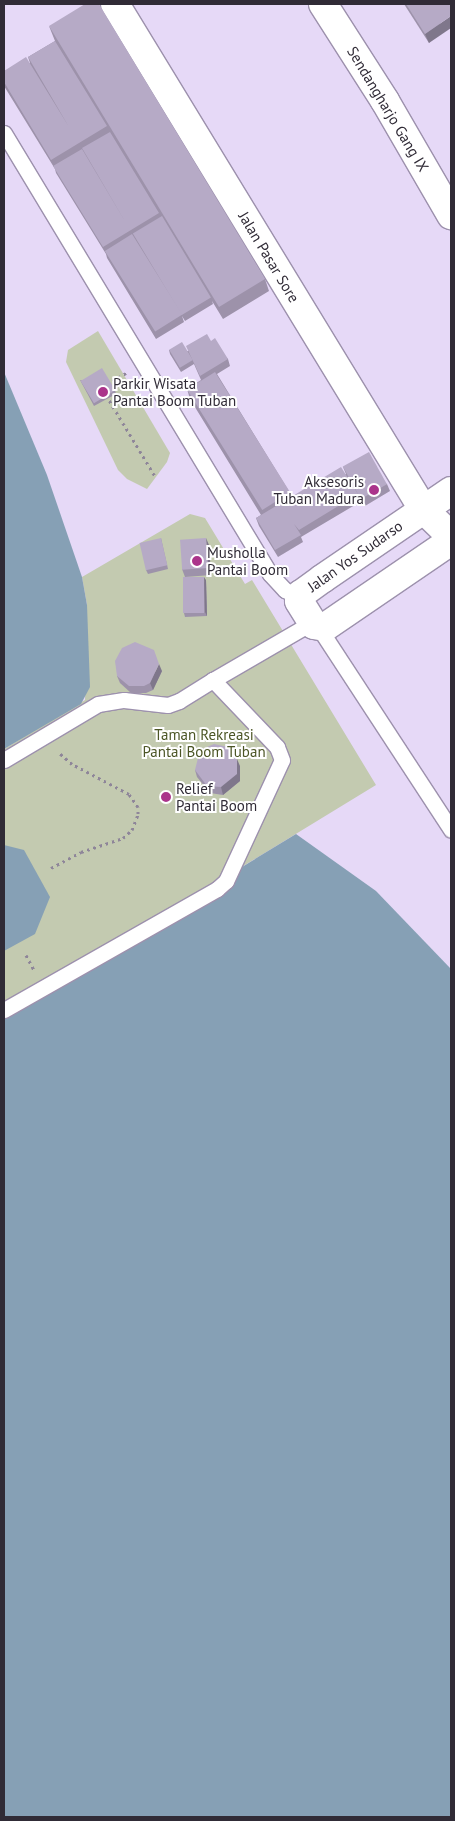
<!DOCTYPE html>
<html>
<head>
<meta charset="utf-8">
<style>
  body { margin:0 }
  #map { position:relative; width:455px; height:1821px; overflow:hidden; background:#e6d9f7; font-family:"PT Sans",sans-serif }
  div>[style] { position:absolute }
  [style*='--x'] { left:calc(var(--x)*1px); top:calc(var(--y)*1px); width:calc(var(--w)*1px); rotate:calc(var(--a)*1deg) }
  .green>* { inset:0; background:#c3cab0 }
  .water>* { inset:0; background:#86a0b5 }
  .path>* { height:3px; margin-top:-1.5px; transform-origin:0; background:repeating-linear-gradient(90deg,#8e8599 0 2.5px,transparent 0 6.5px) }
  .roads { filter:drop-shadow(1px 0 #9d91ad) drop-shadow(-1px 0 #9d91ad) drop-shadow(0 1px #9d91ad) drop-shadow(0 -1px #9d91ad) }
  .service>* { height:15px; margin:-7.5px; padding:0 7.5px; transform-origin:7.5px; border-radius:7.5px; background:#fff }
  .minor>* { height:28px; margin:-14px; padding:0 14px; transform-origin:14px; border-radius:14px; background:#fff }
  .wall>* { inset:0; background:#9d92aa }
  .shaded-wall>* { inset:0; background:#7f778b }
  .building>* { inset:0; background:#b6aac6; transform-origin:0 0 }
  .dots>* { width:14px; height:14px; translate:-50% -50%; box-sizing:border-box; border:2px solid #fff; border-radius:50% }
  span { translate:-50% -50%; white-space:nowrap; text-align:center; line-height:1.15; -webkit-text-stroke:4px #fff; paint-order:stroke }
  .street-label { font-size:15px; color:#302b36 }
  .poi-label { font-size:15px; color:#302b36 }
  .left { translate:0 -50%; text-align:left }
  .right { translate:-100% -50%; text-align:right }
  .park-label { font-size:15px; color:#4b5525 }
  .frame { position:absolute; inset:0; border:5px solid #302b36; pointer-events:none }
</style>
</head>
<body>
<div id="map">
  <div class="green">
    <i style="clip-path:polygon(98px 331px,170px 453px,167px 462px,147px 489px,127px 479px,118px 470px,66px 362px,68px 350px)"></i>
    <i style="clip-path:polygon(190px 514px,205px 518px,245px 584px,252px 580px,376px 785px,4px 1012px,4px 749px,85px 700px,87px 605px,82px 577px)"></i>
  </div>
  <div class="water">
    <i style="clip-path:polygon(4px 372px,47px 475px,82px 577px,87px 605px,90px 687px,81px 704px,4px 749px)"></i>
    <i style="clip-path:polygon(296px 834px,376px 891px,451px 969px,451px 1817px,4px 1817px,4px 1012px)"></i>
    <i style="clip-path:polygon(4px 845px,24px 850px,50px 897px,35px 934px,4px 951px)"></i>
  </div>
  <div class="path">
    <i style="--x:107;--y:384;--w:22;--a:-30"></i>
    <i style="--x:106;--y:395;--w:97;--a:58.9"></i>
    <i style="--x:51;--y:868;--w:34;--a:-28"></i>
    <i style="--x:81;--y:852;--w:44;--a:-18.4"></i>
    <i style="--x:123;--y:838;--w:12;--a:-42"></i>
    <i style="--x:132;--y:830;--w:17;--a:-69"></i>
    <i style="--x:138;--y:814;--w:7;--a:-90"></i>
    <i style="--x:138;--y:807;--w:16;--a:-125"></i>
    <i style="--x:129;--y:794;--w:64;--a:-152.2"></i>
    <i style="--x:72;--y:764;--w:18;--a:-139"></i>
    <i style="--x:26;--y:955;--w:17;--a:62"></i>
  </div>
  <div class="roads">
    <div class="service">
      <i style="--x:4;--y:133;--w:515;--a:58.9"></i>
      <i style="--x:270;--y:574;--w:22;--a:47"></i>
      <i style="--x:285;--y:590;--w:16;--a:27"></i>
      <i style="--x:319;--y:628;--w:241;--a:56.8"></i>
      <i style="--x:4;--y:760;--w:109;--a:-30.8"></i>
      <i style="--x:98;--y:704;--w:26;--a:-9"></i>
      <i style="--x:124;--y:700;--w:44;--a:6.5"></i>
      <i style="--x:168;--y:705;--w:12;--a:-20"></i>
      <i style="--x:179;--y:701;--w:40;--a:-32"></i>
      <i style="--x:4;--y:1010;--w:245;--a:-29.6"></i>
      <i style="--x:217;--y:889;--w:12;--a:-42"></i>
      <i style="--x:226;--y:881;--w:133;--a:-65.2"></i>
      <i style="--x:282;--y:760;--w:14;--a:-111"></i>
      <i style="--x:277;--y:747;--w:93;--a:-133.7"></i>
      <i style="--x:213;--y:680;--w:113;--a:-30.2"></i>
    </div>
    <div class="minor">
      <i style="--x:115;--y:4;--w:592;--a:58.62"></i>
      <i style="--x:423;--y:509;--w:39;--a:44"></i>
      <i style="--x:323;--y:4;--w:115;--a:57.4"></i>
      <i style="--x:385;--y:101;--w:132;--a:59.9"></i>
      <i style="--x:451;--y:491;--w:156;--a:145.7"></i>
      <i style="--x:322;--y:579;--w:26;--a:144"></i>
      <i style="--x:301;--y:594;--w:7;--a:106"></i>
      <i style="--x:299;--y:601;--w:28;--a:58"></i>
      <i style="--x:314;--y:625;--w:11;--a:10"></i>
      <i style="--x:325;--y:627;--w:153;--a:-34.3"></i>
    </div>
  </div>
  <div class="wall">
    <i style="clip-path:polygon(404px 4px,451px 4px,429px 43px)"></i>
    <i style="clip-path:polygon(49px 26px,265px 279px,269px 291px,223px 319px,212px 301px,213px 304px,185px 321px,182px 316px,184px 322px,156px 339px,107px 258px,106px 254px,56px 173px,55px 169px,4px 86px,4px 71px,30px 63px,28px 57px,55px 41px)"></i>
    <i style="clip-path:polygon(211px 341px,228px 359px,230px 366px,217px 374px,290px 493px,291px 497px,346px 474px,343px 467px,387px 484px,390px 491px,365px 506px,353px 486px,358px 494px,360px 502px,301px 537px,303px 542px,278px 557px,259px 526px,256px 518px,261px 515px,190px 399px,187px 389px,201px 380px,194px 364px,181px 372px,170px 354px,169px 350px,188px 351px)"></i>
    <i style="clip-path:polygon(80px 380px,115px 390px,116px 394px,94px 406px)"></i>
    <i style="clip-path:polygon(161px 538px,168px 569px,148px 574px,146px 570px)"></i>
    <i style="clip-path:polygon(209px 545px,211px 575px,185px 577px,182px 569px)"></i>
    <i style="clip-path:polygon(206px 580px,207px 616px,185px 617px,184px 613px)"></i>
    <i style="clip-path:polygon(162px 671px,153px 690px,146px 693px,131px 693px,120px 683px,117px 676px)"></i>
    <i style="clip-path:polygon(240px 766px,240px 781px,223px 795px,210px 793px,197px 777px,195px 770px)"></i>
  </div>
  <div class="shaded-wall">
    <i style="clip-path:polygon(451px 16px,451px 28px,429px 43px,425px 34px)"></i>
    <i style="clip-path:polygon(206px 538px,209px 545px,211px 575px,208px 568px)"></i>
    <i style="clip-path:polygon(204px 577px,206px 580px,207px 616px,205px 612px)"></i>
    <i style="clip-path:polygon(159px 664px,162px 671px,153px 690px,150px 683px)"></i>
    <i style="clip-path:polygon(237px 759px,240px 766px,240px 781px,223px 795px,221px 787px)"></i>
  </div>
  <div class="building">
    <i style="clip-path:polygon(85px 4px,99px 4px,265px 279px,219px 307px,49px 26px)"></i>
    <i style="clip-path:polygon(406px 4px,451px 4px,451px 16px,425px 34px)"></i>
    <i style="clip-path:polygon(55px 41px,107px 126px,51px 160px,4px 82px,4px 71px,26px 57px,69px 127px,28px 57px)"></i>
    <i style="clip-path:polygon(110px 132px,159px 213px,103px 247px,53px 166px,82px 149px,126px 223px,82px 148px)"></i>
    <i style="left:162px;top:216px;width:95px;height:34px;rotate:59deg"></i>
    <i style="left:132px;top:234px;width:95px;height:32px;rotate:58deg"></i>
    <i style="clip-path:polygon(207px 334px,211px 341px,215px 338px,228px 359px,200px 376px,186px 346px)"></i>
    <i style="left:182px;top:342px;width:21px;height:15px;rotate:59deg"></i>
    <i style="left:102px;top:368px;width:26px;height:25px;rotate:59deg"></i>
    <i style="left:215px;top:372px;width:142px;height:33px;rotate:58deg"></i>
    <i style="left:369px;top:452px;width:37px;height:30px;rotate:61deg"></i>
    <i style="clip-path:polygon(341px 467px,358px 494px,299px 530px,294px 524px,301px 535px,275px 550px,256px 518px)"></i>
    <i style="left:161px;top:538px;width:28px;height:22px;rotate:77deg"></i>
    <i style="left:206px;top:538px;width:30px;height:26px;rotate:86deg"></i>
    <i style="left:183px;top:577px;width:21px;height:36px"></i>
    <i style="clip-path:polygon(135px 642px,154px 650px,159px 664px,150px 683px,144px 686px,129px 686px,117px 676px,115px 661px,122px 648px)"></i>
    <i style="clip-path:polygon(214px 744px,228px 747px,237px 759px,237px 774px,221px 787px,207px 786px,195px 770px,200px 750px)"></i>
  </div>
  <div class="dots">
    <i style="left:103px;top:392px;background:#ab348b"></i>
    <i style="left:374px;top:490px;background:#ab348b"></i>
    <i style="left:197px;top:561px;background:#ab348b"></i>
    <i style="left:166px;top:797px;background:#ab348b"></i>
  </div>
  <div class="street-label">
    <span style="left:388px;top:109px;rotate:59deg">Sendangharjo Gang IX</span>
    <span style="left:269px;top:257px;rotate:59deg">Jalan Pasar Sore</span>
    <span style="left:355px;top:556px;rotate:-35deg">Jalan Yos Sudarso</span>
  </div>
  <div class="poi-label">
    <span class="left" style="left:113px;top:392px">Parkir Wisata<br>Pantai Boom Tuban</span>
    <span class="right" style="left:364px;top:490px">Aksesoris<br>Tuban Madura</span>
    <span class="left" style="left:207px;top:561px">Musholla<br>Pantai Boom</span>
    <span class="left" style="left:176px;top:797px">Relief<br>Pantai Boom</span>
  </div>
  <div class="park-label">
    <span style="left:204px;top:743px">Taman Rekreasi<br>Pantai Boom Tuban</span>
  </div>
  <div class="frame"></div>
</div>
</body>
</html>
